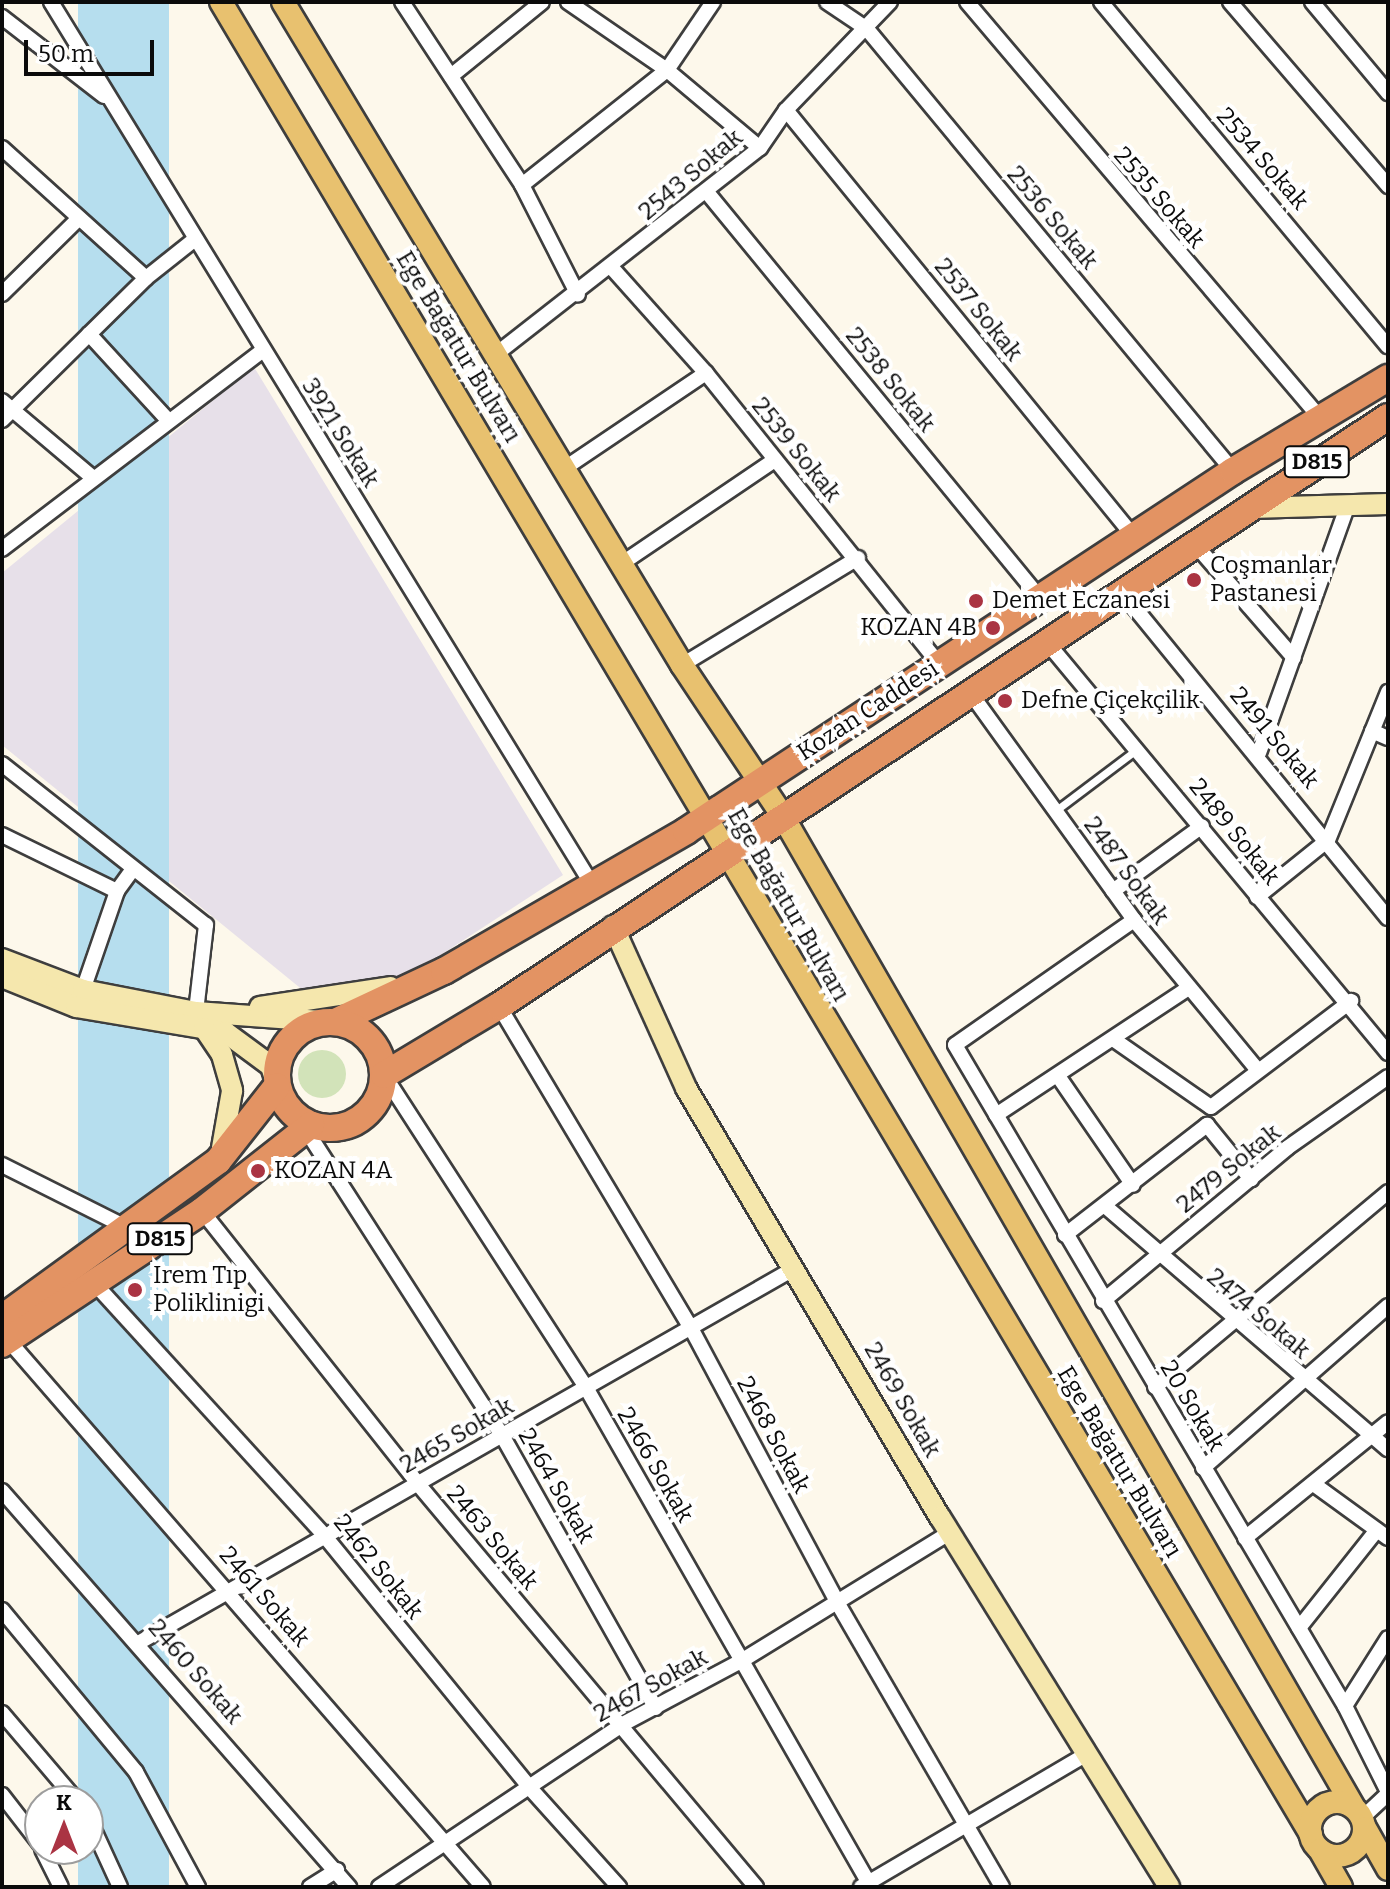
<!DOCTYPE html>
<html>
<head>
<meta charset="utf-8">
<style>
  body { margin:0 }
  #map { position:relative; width:1390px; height:1889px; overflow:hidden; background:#fdf8eb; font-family:Bitter,serif }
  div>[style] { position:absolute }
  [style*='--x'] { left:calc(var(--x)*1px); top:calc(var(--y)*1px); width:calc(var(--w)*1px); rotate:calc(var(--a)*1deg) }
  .industrial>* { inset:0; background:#e7e0e9 }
  .green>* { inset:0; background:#d2e3b9 }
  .round { border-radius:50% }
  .water>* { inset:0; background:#b6deee; transform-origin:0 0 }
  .roads { filter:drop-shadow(2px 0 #3e3e3e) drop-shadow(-2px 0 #3e3e3e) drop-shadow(0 2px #3e3e3e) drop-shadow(0 -2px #3e3e3e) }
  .lane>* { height:7px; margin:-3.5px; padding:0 3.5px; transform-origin:3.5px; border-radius:3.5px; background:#fff }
  .street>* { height:14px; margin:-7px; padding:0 7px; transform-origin:7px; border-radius:7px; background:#fff }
  .secondary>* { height:20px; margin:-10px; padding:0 10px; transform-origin:10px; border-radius:10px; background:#f5e7ad }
  .primary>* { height:22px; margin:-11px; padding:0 11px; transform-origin:11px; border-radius:11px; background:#e8c16f }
  .primary>.ring { margin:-11px; padding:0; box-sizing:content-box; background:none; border:22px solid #e8c16f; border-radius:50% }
  .highway>* { height:26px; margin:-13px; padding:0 13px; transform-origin:13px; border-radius:13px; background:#e39363 }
  .highway>.ring { margin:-13px; padding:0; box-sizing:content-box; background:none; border:26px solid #e39363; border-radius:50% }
  .dots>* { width:22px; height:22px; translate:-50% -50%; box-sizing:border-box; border:4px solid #fff; border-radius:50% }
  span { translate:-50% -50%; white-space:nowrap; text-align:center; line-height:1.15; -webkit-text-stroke:8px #fff; paint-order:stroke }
  .shield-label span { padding:2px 6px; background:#fff; border:2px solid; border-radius:6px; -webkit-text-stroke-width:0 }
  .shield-label { font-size:22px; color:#0b0b0b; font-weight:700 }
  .street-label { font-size:24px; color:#0b0b0b }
  .poi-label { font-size:24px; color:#0b0b0b }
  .left { translate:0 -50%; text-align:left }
  .right { translate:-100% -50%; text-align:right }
  .frame { position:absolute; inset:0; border:4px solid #0b0b0b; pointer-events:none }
  .north { position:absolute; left:24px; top:1785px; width:80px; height:80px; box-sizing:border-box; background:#fff; border:2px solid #9d9d9d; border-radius:50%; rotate:0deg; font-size:22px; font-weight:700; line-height:32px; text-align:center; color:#0b0b0b }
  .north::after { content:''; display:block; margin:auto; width:28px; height:36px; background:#aa3443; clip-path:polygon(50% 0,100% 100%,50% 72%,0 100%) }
  .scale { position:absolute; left:24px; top:40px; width:130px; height:36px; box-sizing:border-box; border:4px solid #0b0b0b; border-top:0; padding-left:10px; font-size:24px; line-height:28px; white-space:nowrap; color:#0b0b0b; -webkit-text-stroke:6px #fff; paint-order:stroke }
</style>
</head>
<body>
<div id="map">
  <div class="industrial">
    <i style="clip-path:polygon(254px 367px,563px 875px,401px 981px,310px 996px,2px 745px,2px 573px)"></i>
  </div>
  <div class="green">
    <i class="round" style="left:298px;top:1050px;width:48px;height:48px"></i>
  </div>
  <div class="water">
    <i style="left:78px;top:2px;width:91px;height:2190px"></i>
  </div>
  <div class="roads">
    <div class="lane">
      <i style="--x:1055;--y:811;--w:101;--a:-37"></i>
    </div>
    <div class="street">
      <i style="--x:51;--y:2;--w:1037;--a:58.49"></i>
      <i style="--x:402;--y:2;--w:219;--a:56.7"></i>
      <i style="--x:522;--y:185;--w:123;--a:63"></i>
      <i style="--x:568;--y:2;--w:120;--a:34.5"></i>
      <i style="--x:667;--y:70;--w:121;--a:40"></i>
      <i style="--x:827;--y:2;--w:48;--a:34"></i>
      <i style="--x:867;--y:29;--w:574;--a:50.37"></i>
      <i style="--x:967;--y:2;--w:547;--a:49.67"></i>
      <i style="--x:1101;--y:2;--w:448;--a:50.2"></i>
      <i style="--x:1230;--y:2;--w:243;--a:49.3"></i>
      <i style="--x:1312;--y:2;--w:119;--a:50.1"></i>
      <i style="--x:2;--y:17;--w:129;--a:37.8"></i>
      <i style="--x:451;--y:76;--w:117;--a:-39.1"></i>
      <i style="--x:786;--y:110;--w:552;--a:50.81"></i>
      <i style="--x:2;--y:148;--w:194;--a:42.1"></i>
      <i style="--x:522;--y:185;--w:185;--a:-38.4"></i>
      <i style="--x:667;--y:70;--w:82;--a:-55.9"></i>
      <i style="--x:706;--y:191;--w:527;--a:50.63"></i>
      <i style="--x:612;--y:268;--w:141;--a:48.2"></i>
      <i style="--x:706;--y:373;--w:374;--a:51.3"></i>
      <i style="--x:2;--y:294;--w:108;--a:-44.6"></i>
      <i style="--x:89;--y:334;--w:114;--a:47.5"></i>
      <i style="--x:495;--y:355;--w:336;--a:-38"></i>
      <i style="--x:760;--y:148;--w:46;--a:-55.6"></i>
      <i style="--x:786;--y:110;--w:150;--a:-46.1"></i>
      <i style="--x:2;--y:401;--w:118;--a:40.2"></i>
      <i style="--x:2;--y:420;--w:202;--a:-44.6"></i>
      <i style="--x:146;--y:278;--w:63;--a:-38.5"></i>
      <i style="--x:565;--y:468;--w:170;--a:-34"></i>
      <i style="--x:1194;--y:543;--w:152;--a:49"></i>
      <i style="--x:2;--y:549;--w:328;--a:-37.3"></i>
      <i style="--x:621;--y:564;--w:184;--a:-34.1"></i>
      <i style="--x:1121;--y:591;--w:422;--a:50.8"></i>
      <i style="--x:1045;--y:640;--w:537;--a:50.29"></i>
      <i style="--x:682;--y:665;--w:206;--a:-31.3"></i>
      <i style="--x:969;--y:691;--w:282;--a:54.2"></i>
      <i style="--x:1134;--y:920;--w:193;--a:50.5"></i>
      <i style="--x:1372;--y:731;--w:17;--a:24"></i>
      <i style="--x:1259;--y:753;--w:263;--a:-70.3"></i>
      <i style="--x:2;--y:764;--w:260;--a:38.3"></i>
      <i style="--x:206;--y:925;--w:88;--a:96.6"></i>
      <i style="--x:2;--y:835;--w:128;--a:26"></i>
      <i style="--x:1113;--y:891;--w:110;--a:-36.1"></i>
      <i style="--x:1257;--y:897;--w:91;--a:-38.8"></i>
      <i style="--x:1328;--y:840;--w:160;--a:-67.9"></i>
      <i style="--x:1134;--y:920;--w:218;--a:145.1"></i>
      <i style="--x:955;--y:1045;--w:767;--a:59.46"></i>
      <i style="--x:1345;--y:1706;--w:96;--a:63.4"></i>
      <i style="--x:83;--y:990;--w:105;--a:-71"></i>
      <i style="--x:117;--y:891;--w:27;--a:-54"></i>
      <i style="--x:499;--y:1006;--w:377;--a:59.2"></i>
      <i style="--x:692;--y:1330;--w:308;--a:61.9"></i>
      <i style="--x:837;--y:1602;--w:329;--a:59.9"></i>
      <i style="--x:1113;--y:1039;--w:119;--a:34.8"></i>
      <i style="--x:1211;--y:1107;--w:176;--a:-37.1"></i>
      <i style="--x:384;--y:1075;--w:368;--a:57.1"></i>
      <i style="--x:584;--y:1384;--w:579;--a:60.29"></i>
      <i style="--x:1058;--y:1076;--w:132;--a:55.5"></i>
      <i style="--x:996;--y:1115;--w:229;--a:-33.4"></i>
      <i style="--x:306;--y:1130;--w:365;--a:57.3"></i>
      <i style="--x:503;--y:1437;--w:311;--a:60.6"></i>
      <i style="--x:2;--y:1165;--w:143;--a:26.6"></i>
      <i style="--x:1105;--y:1206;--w:373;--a:40.7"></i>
      <i style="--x:202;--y:1211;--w:348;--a:51.6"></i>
      <i style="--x:418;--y:1484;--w:526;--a:50.01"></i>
      <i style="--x:1065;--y:1235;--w:180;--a:-37.8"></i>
      <i style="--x:1207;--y:1125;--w:70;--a:50.8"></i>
      <i style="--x:94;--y:1283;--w:340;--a:47.6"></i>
      <i style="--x:323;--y:1534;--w:326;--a:50.8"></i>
      <i style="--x:529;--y:1787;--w:135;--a:48"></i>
      <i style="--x:1103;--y:1301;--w:239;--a:-39.7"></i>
      <i style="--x:1287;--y:1148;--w:123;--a:-35.1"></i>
      <i style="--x:8;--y:1340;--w:724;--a:49.03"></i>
      <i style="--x:1155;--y:1387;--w:304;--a:-39.9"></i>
      <i style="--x:1203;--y:1468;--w:246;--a:-41.2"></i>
      <i style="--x:1315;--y:1485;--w:90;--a:36"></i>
      <i style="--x:2;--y:1491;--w:527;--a:48.77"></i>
      <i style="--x:1245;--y:1538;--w:184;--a:-39"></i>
      <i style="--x:2;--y:1610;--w:210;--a:50.4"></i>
      <i style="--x:136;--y:1772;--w:131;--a:61.7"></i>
      <i style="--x:1299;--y:1628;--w:125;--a:-51.5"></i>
      <i style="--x:140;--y:1642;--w:754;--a:-29.73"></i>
      <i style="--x:1345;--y:1706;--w:80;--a:-57.7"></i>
      <i style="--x:2;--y:1713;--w:116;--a:49.6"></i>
      <i style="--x:2;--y:1795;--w:62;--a:52.2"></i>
      <i style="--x:88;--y:1817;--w:77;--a:65.4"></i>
      <i style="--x:1362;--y:1818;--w:35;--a:-43"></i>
      <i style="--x:42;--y:1849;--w:42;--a:63.4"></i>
      <i style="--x:310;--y:1887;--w:32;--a:-32"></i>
      <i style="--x:379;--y:1887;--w:293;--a:-33.7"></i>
      <i style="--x:623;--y:1724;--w:134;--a:-28.1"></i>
      <i style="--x:741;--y:1661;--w:244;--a:-31.6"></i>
      <i style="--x:861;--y:1887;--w:260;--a:-30.5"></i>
    </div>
    <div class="secondary">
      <i style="--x:1251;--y:508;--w:137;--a:-1.7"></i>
      <i style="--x:613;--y:926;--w:178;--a:65.7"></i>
      <i style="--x:686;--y:1088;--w:499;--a:59.4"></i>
      <i style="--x:940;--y:1517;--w:435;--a:58.2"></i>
      <i style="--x:2;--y:959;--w:87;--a:20.9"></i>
      <i style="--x:83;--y:990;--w:115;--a:11"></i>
      <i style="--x:196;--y:1012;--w:139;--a:4.1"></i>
      <i style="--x:2;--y:977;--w:80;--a:22.1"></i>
      <i style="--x:76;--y:1007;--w:151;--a:9.5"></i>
      <i style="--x:225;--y:1032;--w:57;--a:36.5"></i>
      <i style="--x:271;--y:1066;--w:21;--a:73"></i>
      <i style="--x:260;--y:1007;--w:132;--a:-8.7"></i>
      <i style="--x:204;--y:1028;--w:32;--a:56"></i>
      <i style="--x:222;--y:1055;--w:37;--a:74"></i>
      <i style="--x:232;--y:1091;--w:58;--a:100"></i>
    </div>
    <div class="primary">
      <i style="--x:221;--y:2;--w:2132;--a:59.25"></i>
      <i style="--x:283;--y:2;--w:774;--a:58.96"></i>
      <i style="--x:682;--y:665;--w:180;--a:56.3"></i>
      <i style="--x:782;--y:815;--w:1144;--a:60.05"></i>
      <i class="ring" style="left:1310px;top:1802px;width:32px;height:32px"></i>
      <i style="--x:1365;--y:1828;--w:47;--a:60.7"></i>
      <i style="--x:1320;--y:1850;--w:43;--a:60.4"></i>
    </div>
    <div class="highway">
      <i style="--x:335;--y:1022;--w:120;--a:-25.1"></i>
      <i style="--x:444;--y:971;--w:280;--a:-30"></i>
      <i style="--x:686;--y:831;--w:655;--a:-33.35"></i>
      <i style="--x:1233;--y:471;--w:181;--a:-31"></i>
      <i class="ring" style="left:277px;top:1022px;width:80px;height:80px"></i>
      <i style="--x:384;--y:1075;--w:134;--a:-31"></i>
      <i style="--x:499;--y:1006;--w:1066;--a:-33.53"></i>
      <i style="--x:2;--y:1318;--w:267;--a:-36"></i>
      <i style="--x:218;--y:1161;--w:95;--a:-51.8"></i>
      <i style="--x:2;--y:1344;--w:240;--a:-33.6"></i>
      <i style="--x:202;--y:1211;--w:139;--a:-38.3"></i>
    </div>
  </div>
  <div class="dots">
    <i style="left:1194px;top:580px;background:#aa3443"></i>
    <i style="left:976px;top:601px;background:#aa3443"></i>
    <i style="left:993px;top:628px;background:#aa3443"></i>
    <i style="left:1005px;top:701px;background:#aa3443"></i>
    <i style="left:258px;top:1171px;background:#aa3443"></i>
    <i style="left:135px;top:1290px;background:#aa3443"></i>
  </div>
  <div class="shield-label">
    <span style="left:1317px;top:462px">D815</span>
    <span style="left:160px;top:1239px">D815</span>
  </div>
  <div class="street-label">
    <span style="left:1262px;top:159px;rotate:49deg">2534 Sokak</span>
    <span style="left:691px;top:175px;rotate:-40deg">2543 Sokak</span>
    <span style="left:1159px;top:198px;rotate:49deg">2535 Sokak</span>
    <span style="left:1052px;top:218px;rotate:50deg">2536 Sokak</span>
    <span style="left:978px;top:310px;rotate:51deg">2537 Sokak</span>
    <span style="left:458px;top:347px;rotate:59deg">Ege Bağatur Bulvarı</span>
    <span style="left:890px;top:380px;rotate:51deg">2538 Sokak</span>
    <span style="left:340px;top:433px;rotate:58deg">3921 Sokak</span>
    <span style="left:796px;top:450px;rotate:51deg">2539 Sokak</span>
    <span style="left:868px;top:711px;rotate:-33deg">Kozan Caddesi</span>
    <span style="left:1274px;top:738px;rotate:50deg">2491 Sokak</span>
    <span style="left:1234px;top:832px;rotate:51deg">2489 Sokak</span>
    <span style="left:1126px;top:871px;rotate:54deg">2487 Sokak</span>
    <span style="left:788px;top:905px;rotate:60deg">Ege Bağatur Bulvarı</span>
    <span style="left:1229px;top:1169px;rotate:-39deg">2479 Sokak</span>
    <span style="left:1258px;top:1314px;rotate:40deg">2474 Sokak</span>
    <span style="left:902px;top:1400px;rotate:60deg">2469 Sokak</span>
    <span style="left:1192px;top:1406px;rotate:59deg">20 Sokak</span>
    <span style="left:773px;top:1435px;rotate:62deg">2468 Sokak</span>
    <span style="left:457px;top:1436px;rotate:-30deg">2465 Sokak</span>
    <span style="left:1119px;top:1462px;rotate:59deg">Ege Bağatur Bulvarı</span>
    <span style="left:655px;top:1465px;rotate:60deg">2466 Sokak</span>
    <span style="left:556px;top:1486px;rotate:60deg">2464 Sokak</span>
    <span style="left:492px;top:1538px;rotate:50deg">2463 Sokak</span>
    <span style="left:378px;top:1567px;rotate:51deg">2462 Sokak</span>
    <span style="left:264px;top:1597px;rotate:49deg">2461 Sokak</span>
    <span style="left:195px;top:1672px;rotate:49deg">2460 Sokak</span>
    <span style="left:651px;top:1686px;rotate:-29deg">2467 Sokak</span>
  </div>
  <div class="poi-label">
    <span class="left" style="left:1210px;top:580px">Coşmanlar<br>Pastanesi</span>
    <span class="left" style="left:992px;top:601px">Demet Eczanesi</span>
    <span class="right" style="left:977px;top:628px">KOZAN 4B</span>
    <span class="left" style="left:1021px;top:701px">Defne Çiçekçilik</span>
    <span class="left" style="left:274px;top:1171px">KOZAN 4A</span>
    <span class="left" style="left:153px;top:1290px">Irem Tıp<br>Poliklinigi</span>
  </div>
  <div class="frame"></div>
  <div class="north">K</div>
  <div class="scale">50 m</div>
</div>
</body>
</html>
